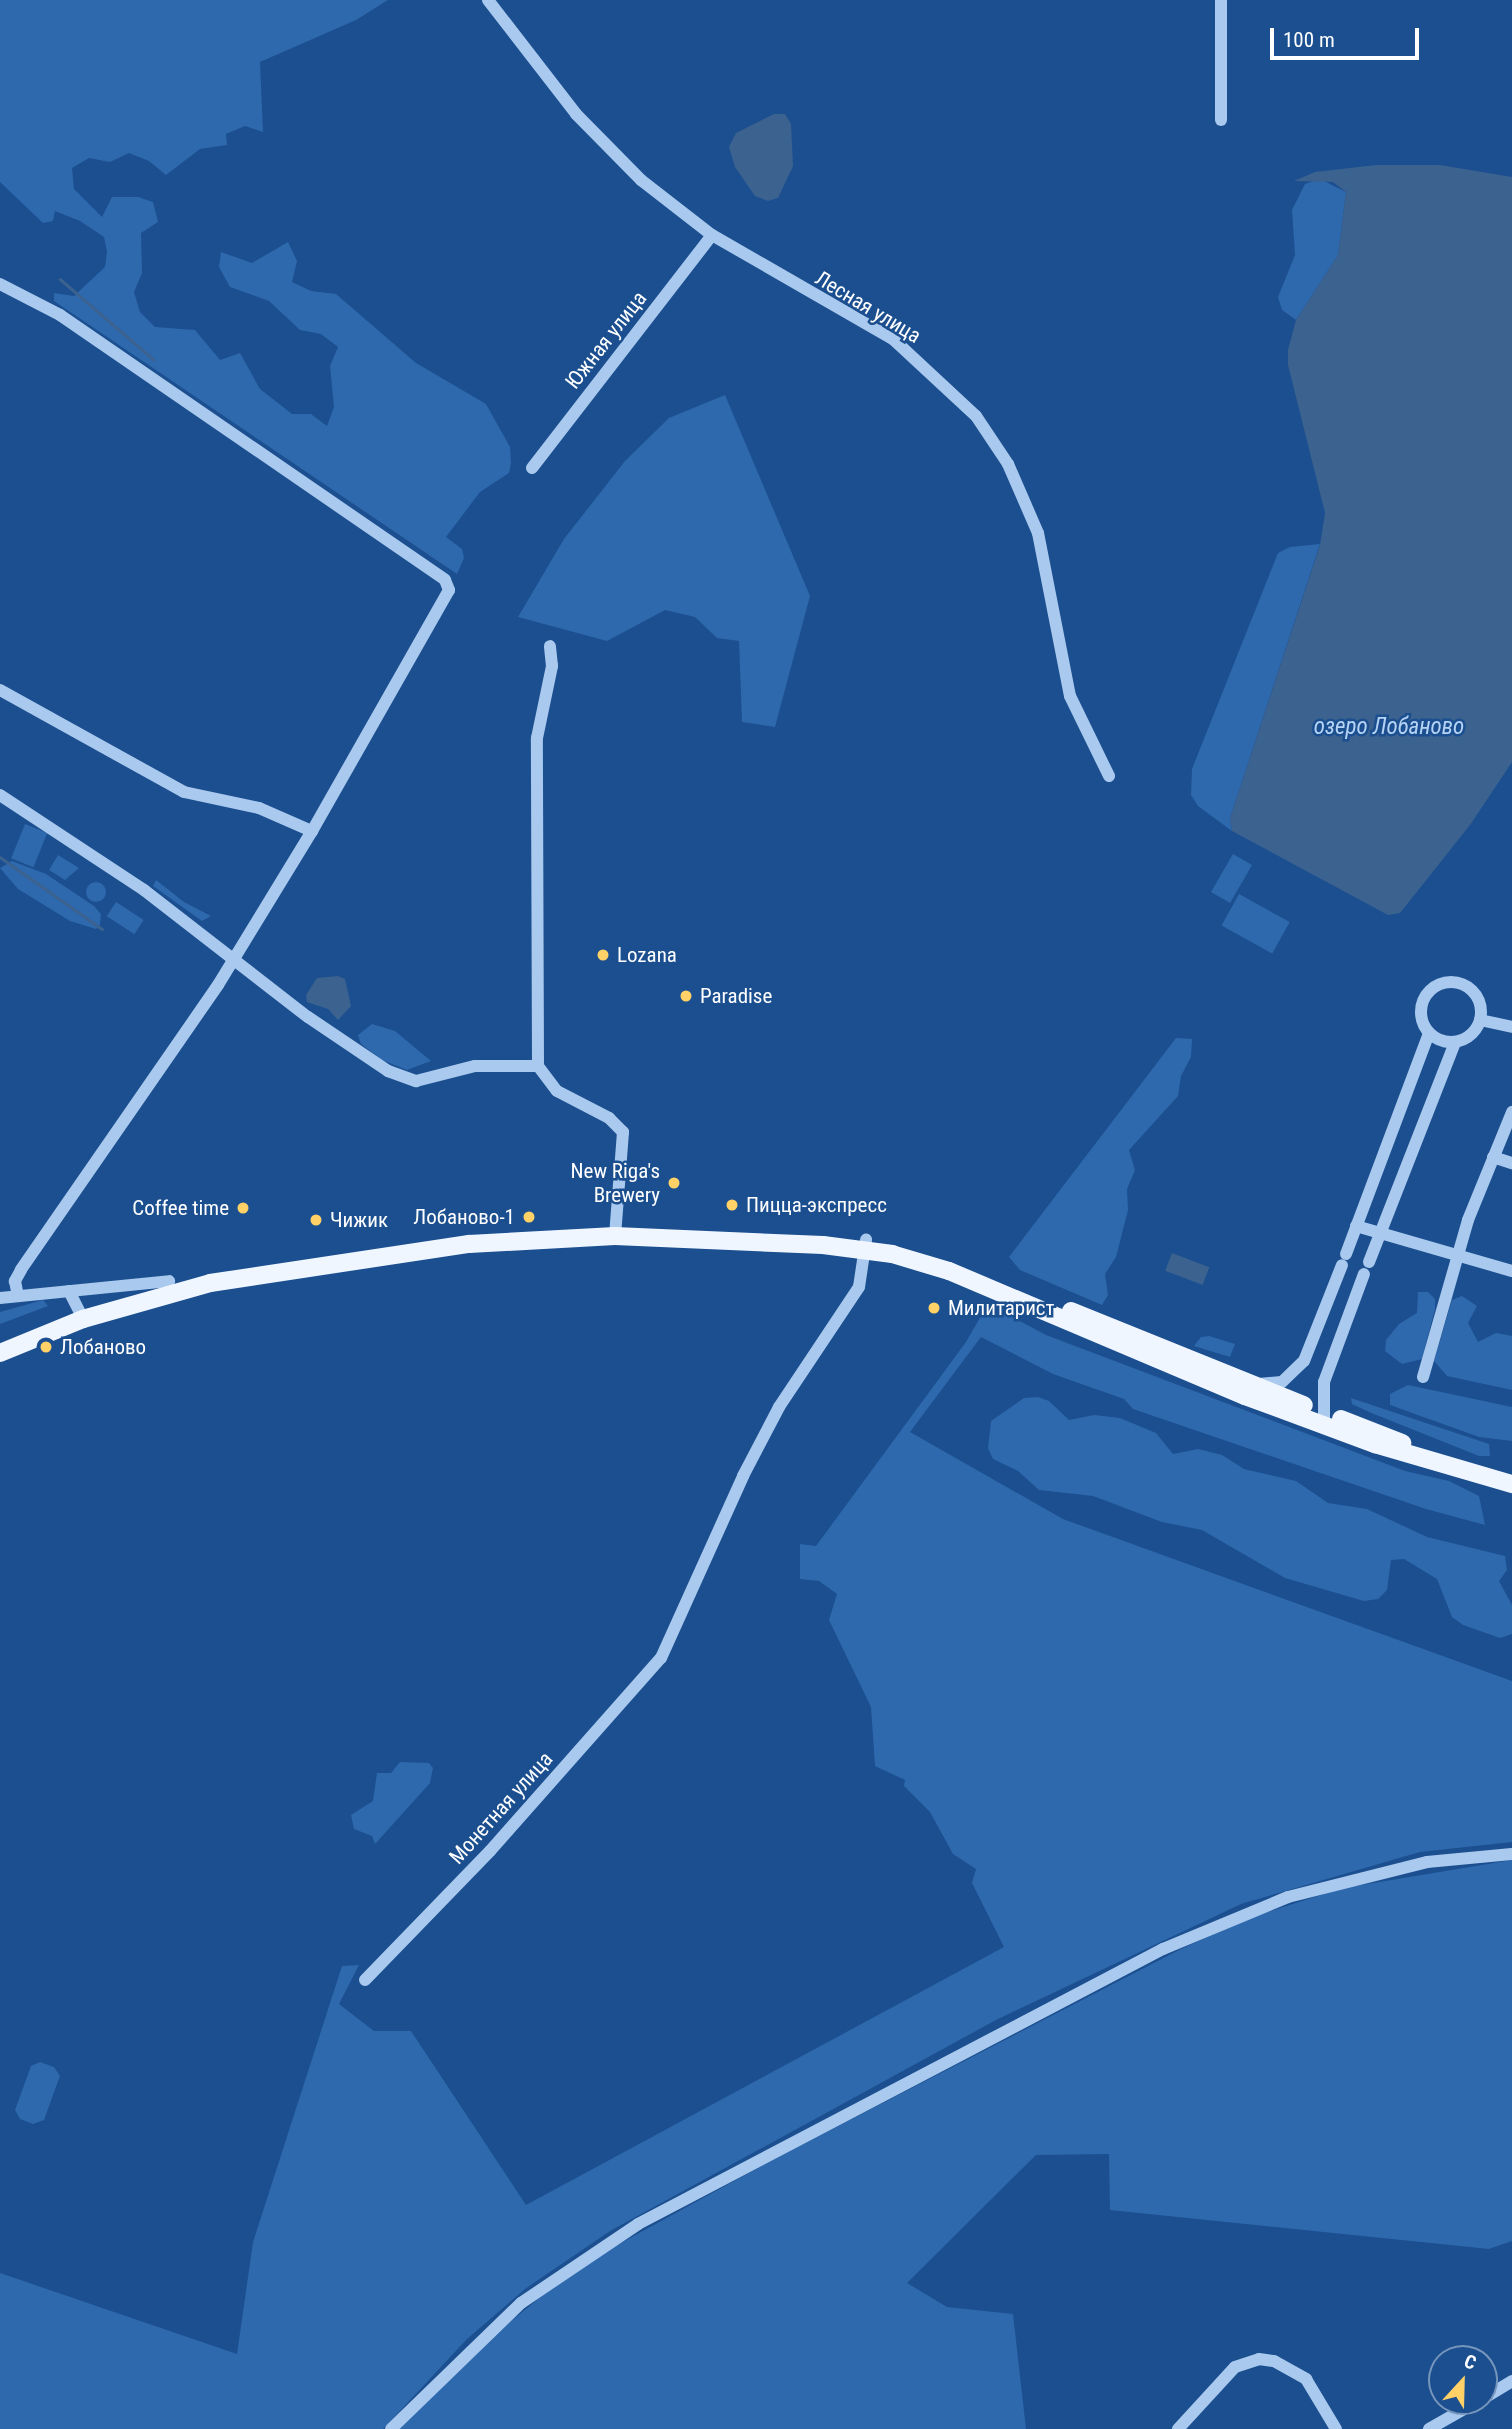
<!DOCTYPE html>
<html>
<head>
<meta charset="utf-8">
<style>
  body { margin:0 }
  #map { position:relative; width:1512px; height:2429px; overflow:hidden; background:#1b4f8f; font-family:"Roboto Condensed",sans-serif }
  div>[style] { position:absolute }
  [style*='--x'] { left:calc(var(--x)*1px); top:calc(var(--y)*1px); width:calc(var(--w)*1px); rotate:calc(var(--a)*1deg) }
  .green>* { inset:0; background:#2e69ad; transform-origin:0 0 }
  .round { border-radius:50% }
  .water>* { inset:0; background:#3c6290; transform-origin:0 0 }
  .stream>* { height:2.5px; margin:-1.25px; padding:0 1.25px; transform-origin:1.25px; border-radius:1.25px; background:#3c6290 }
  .minor>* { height:12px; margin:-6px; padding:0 6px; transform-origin:6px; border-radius:6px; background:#a9c9ee }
  .minor>.ring { margin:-6px; padding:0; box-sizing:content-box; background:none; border:12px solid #a9c9ee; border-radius:50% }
  .major>* { height:18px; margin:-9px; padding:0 9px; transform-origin:9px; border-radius:9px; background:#f0f6ff }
  .dots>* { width:19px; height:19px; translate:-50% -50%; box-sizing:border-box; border:4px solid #1b4f8f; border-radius:50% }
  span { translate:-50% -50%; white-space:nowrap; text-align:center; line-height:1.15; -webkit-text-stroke:5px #1b4f8f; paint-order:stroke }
  .street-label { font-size:21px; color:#fff }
  .poi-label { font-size:21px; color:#fff }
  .left { translate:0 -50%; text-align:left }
  .right { translate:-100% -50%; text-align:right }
  .water-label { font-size:23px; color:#b5d3f5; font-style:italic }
  .north { position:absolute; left:1428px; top:2345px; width:70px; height:70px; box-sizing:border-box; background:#1b4f8f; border:2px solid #7695bc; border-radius:50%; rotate:22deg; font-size:19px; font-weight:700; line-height:28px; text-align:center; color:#fff }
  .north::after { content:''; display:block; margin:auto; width:24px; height:32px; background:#ffd166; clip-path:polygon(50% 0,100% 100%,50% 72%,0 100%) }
  .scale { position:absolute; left:1270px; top:28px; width:149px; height:32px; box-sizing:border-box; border:4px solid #fff; border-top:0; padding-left:9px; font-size:21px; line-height:24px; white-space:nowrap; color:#fff; -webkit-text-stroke:5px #1b4f8f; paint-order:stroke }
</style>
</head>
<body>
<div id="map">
  <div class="green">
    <i style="clip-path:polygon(0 0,388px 0,356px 20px,260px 62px,263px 132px,245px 126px,226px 134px,227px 145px,200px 149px,166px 175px,149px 161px,129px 153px,110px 162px,89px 158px,72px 168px,74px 189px,102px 217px,112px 197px,138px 197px,153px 202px,158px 222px,141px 233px,142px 273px,134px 292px,140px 312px,155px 327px,195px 330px,220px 360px,240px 353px,260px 389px,292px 414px,311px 414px,327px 426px,334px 407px,330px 366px,338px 347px,321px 334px,300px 330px,269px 301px,230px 287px,219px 267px,221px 252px,252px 263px,288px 242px,297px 261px,292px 282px,311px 291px,336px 294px,416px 363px,486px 404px,510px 447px,511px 463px,509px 473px,480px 492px,446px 537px,462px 549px,464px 558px,457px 574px,54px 301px,54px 293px,74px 296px,105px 267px,107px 252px,104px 237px,80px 221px,55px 211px,53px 221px,43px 223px,0 182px)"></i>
    <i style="clip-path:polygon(1320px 179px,1346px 192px,1338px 255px,1296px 320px,1282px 310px,1278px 297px,1295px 255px,1292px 210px,1305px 184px)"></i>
    <i style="clip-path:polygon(725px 395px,810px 596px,775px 727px,742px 722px,739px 641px,717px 638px,695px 617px,665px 610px,607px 641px,518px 617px,564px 539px,625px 461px,669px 418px)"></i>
    <i style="clip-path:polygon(1320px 544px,1230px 818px,1232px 831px,1198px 806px,1191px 795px,1192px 769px,1278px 553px,1290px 547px)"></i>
    <i style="left:25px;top:824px;width:24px;height:37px;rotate:22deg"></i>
    <i style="left:1233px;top:854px;width:22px;height:44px;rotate:30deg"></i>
    <i style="clip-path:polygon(58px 855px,79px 868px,65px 880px,49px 870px)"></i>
    <i style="clip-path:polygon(12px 861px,46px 874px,94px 906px,101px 914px,100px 925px,96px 929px,70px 921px,18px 889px,0 868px)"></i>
    <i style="clip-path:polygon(156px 880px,184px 902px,211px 916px,202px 921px,153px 886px)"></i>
    <i class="round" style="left:86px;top:882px;width:20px;height:20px"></i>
    <i style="left:1239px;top:894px;width:58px;height:36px;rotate:29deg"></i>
    <i style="left:116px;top:902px;width:33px;height:17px;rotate:33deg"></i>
    <i style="clip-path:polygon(372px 1024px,395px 1031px,431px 1061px,407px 1070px,382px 1060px,361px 1044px,358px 1035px)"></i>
    <i style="clip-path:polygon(1176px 1038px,1192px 1039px,1191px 1057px,1181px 1076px,1178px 1096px,1129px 1150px,1135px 1170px,1127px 1189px,1128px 1210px,1116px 1257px,1105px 1274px,1108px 1295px,1102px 1305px,1020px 1270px,1009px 1257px)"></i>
    <i style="clip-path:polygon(1418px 1292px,1428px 1292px,1435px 1299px,1435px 1309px,1422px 1359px,1402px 1364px,1385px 1351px,1386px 1340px,1399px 1324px,1417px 1313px)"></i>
    <i style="clip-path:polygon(1462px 1296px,1477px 1306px,1468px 1323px,1478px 1342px,1496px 1333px,1512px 1336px,1512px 1390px,1447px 1376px,1434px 1361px,1452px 1300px)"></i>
    <i style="clip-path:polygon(43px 1300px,48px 1306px,0 1324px,0 1312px)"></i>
    <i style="clip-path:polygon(988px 1304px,1046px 1335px,1405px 1471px,1449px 1481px,1479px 1496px,1485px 1525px,1426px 1509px,1133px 1409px,1124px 1399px,1053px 1374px,981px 1337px,910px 1432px,1063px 1519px,1512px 1681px,1512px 1842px,1420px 1852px,1241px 1904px,996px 2020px,610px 2231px,525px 2289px,467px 2339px,383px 2429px,0 2429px,0 2273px,237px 2354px,253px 2242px,342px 1966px,359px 1965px,339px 2004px,374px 2031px,411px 2031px,526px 2205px,1004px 1947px,972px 1883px,976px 1869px,953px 1854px,930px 1812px,904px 1786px,905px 1780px,875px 1766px,871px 1707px,829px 1620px,837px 1594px,819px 1581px,800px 1579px,800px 1544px,816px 1546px,966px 1342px)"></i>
    <i style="clip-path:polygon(1209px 1336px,1235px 1344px,1230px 1357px,1194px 1346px,1201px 1337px)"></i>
    <i style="clip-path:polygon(1408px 1385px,1512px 1407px,1512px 1441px,1479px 1437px,1390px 1405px,1390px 1394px)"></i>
    <i style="clip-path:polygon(1038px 1397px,1049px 1401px,1069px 1420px,1094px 1415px,1120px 1418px,1156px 1433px,1173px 1454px,1198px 1449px,1222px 1455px,1244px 1469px,1296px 1481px,1328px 1503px,1367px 1509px,1427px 1537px,1505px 1556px,1507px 1570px,1499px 1581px,1512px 1605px,1512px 1634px,1500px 1638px,1463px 1625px,1452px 1617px,1437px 1579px,1404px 1559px,1391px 1560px,1387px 1590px,1378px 1599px,1364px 1601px,1285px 1578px,1202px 1530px,1162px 1522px,1093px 1496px,1039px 1490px,1018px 1471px,993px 1459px,988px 1448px,991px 1421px,1024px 1398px)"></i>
    <i style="clip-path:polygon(1351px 1398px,1489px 1444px,1490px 1456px,1479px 1456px,1369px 1412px,1352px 1404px)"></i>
    <i style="clip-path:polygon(400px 1762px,429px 1763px,433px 1768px,430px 1783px,375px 1844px,372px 1836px,354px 1829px,351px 1815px,373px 1801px,377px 1773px,391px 1773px)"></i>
    <i style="clip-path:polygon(1512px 1860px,1512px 2241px,1489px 2249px,1110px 2210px,1109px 2154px,1036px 2155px,907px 2283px,947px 2307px,1013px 2314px,1026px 2429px,399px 2429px,476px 2350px,577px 2267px,780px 2156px,1181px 1949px,1252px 1917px,1343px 1888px)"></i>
    <i style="clip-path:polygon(40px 2062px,54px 2067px,60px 2076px,44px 2120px,33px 2124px,20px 2119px,15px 2110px,31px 2066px)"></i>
  </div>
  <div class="water">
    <i style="clip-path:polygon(774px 114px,785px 114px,791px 124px,793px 166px,778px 198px,768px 201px,755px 196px,735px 167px,729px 147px,736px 133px)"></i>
    <i style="clip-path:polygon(1376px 165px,1440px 165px,1512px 177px,1512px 762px,1470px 825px,1400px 913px,1388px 915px,1232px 831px,1230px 818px,1320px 545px,1325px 513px,1288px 365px,1288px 350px,1296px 320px,1338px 255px,1346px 192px,1333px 182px,1294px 181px,1315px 172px)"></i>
    <i style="clip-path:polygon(338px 976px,345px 979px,351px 1006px,338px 1020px,328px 1009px,307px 1002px,306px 995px,317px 978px)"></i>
    <i style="left:1172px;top:1253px;width:40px;height:19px;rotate:21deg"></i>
  </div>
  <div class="stream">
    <i style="--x:60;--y:279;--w:123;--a:40.7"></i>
    <i style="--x:0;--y:857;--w:125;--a:35.2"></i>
  </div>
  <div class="minor">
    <i style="--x:488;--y:0;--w:144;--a:52.3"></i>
    <i style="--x:576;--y:114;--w:93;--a:45.4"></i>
    <i style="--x:641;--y:180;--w:90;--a:37.8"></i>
    <i style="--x:712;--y:235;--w:209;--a:29.9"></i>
    <i style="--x:893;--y:339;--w:113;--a:42.9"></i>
    <i style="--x:976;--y:416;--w:58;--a:56.3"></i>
    <i style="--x:1008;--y:464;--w:75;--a:66.5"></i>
    <i style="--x:1038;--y:533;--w:166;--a:78.9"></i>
    <i style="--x:1070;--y:696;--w:89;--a:64"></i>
    <i style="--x:1221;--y:120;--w:120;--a:-90"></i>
    <i style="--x:0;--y:284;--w:68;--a:27.3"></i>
    <i style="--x:60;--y:315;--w:467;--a:34.5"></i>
    <i style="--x:445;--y:580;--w:11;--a:68"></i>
    <i style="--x:449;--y:590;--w:277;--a:119.6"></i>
    <i style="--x:312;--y:831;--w:180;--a:121.4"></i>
    <i style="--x:218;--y:985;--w:346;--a:124.7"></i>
    <i style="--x:21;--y:1270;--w:13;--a:119"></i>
    <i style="--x:15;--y:1281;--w:15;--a:79"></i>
    <i style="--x:532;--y:468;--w:294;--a:-52.3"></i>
    <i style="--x:0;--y:690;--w:210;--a:29"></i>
    <i style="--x:184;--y:792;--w:77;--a:12"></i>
    <i style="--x:259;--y:808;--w:58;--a:23.5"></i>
    <i style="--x:0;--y:795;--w:173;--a:33.4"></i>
    <i style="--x:144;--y:890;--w:207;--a:37.8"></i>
    <i style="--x:308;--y:1017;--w:97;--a:34"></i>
    <i style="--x:388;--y:1071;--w:30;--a:20"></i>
    <i style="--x:416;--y:1081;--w:61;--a:-14.3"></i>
    <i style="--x:475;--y:1066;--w:63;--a:0"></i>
    <i style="--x:538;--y:1066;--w:328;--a:-90.2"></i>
    <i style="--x:537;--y:738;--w:74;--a:-78.2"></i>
    <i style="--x:552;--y:666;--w:20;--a:-96"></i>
    <i class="ring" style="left:1421px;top:982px;width:48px;height:48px"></i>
    <i style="--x:1480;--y:1020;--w:33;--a:12"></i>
    <i style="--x:538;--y:1066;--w:31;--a:53"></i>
    <i style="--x:557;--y:1091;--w:59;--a:27.4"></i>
    <i style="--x:609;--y:1118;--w:20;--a:45"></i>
    <i style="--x:623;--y:1132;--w:104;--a:94.4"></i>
    <i style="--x:1493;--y:1157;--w:20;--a:18"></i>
    <i style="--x:1356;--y:1226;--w:162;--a:16.1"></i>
    <i style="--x:1346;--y:1254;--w:236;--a:-69.4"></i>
    <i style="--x:1369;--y:1262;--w:236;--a:-68.6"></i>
    <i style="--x:69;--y:1291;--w:31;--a:63"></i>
    <i style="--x:0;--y:1298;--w:170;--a:-5.7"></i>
    <i style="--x:1423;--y:1377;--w:163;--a:-74"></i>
    <i style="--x:1468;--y:1220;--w:117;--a:-67.8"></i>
    <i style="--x:1259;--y:1384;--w:23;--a:-5"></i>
    <i style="--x:1282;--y:1382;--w:30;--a:-44"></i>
    <i style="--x:1304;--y:1361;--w:103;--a:-68.4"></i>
    <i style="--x:1324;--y:1425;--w:43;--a:-90"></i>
    <i style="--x:1324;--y:1382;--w:115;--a:-69.7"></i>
    <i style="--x:365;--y:1980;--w:180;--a:-45.9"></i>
    <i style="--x:490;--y:1851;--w:258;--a:-48.5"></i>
    <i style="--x:661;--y:1658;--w:200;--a:-65.7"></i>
    <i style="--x:743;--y:1476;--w:78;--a:-62.4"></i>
    <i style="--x:779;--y:1407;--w:144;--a:-56.3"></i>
    <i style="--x:859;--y:1287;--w:48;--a:-81.5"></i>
    <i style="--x:1484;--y:2398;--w:33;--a:-31"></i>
    <i style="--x:391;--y:2429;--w:181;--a:-44.1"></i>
    <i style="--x:521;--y:2303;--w:141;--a:-34"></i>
    <i style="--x:638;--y:2224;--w:593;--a:-27.65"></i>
    <i style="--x:1163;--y:1949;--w:135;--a:-22.6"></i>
    <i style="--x:1288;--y:1897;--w:143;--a:-14.1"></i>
    <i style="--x:1427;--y:1862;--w:85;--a:-5.4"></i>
    <i style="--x:1178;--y:2429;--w:84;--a:-47.4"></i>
    <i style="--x:1235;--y:2367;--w:25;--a:-18"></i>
    <i style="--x:1259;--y:2359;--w:15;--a:8"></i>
    <i style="--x:1274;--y:2361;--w:37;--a:29"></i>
    <i style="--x:1306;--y:2379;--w:58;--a:59"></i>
    <i style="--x:1429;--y:2429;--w:56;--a:-29.7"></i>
  </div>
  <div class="major">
    <i style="--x:1071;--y:1311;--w:251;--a:22"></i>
    <i style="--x:0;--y:1353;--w:90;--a:-22.3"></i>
    <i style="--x:83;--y:1319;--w:132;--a:-15.8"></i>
    <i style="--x:210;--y:1283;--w:262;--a:-8.6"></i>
    <i style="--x:469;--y:1244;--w:146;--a:-3.1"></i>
    <i style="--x:615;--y:1236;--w:208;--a:2.5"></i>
    <i style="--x:823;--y:1245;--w:70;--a:7.4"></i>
    <i style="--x:892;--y:1254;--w:59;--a:16.6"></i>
    <i style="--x:949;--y:1271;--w:321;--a:22.9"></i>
    <i style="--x:1245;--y:1396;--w:139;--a:20.3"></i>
    <i style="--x:1375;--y:1444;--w:143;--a:16.3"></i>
    <i style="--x:1341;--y:1419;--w:66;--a:21.5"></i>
  </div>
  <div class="dots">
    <i style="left:603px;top:955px;background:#ffd166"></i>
    <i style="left:686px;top:996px;background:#ffd166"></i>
    <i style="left:674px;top:1183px;background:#ffd166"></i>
    <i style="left:732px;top:1205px;background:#ffd166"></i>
    <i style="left:243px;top:1208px;background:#ffd166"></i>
    <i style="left:529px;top:1217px;background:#ffd166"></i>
    <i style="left:316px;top:1220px;background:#ffd166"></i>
    <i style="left:934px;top:1308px;background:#ffd166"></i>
    <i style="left:46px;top:1347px;background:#ffd166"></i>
  </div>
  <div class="street-label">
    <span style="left:868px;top:307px;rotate:31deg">Лесная улица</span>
    <span style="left:606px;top:340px;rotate:-52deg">Южная улица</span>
    <span style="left:501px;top:1808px;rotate:-48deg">Монетная улица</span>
  </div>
  <div class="poi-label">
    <span class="left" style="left:617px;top:955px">Lozana</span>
    <span class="left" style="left:700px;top:996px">Paradise</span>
    <span class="right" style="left:660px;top:1183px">New Riga's<br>Brewery</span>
    <span class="left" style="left:746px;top:1205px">Пицца-экспресс</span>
    <span class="right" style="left:229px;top:1208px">Coffee time</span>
    <span class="right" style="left:515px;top:1217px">Лобаново-1</span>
    <span class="left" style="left:330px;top:1220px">Чижик</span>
    <span class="left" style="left:948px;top:1308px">Милитарист</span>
    <span class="left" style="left:60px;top:1347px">Лобаново</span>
  </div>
  <div class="water-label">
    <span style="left:1389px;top:727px">озеро Лобаново</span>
  </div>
  <div class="north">С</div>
  <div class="scale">100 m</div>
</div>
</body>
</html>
